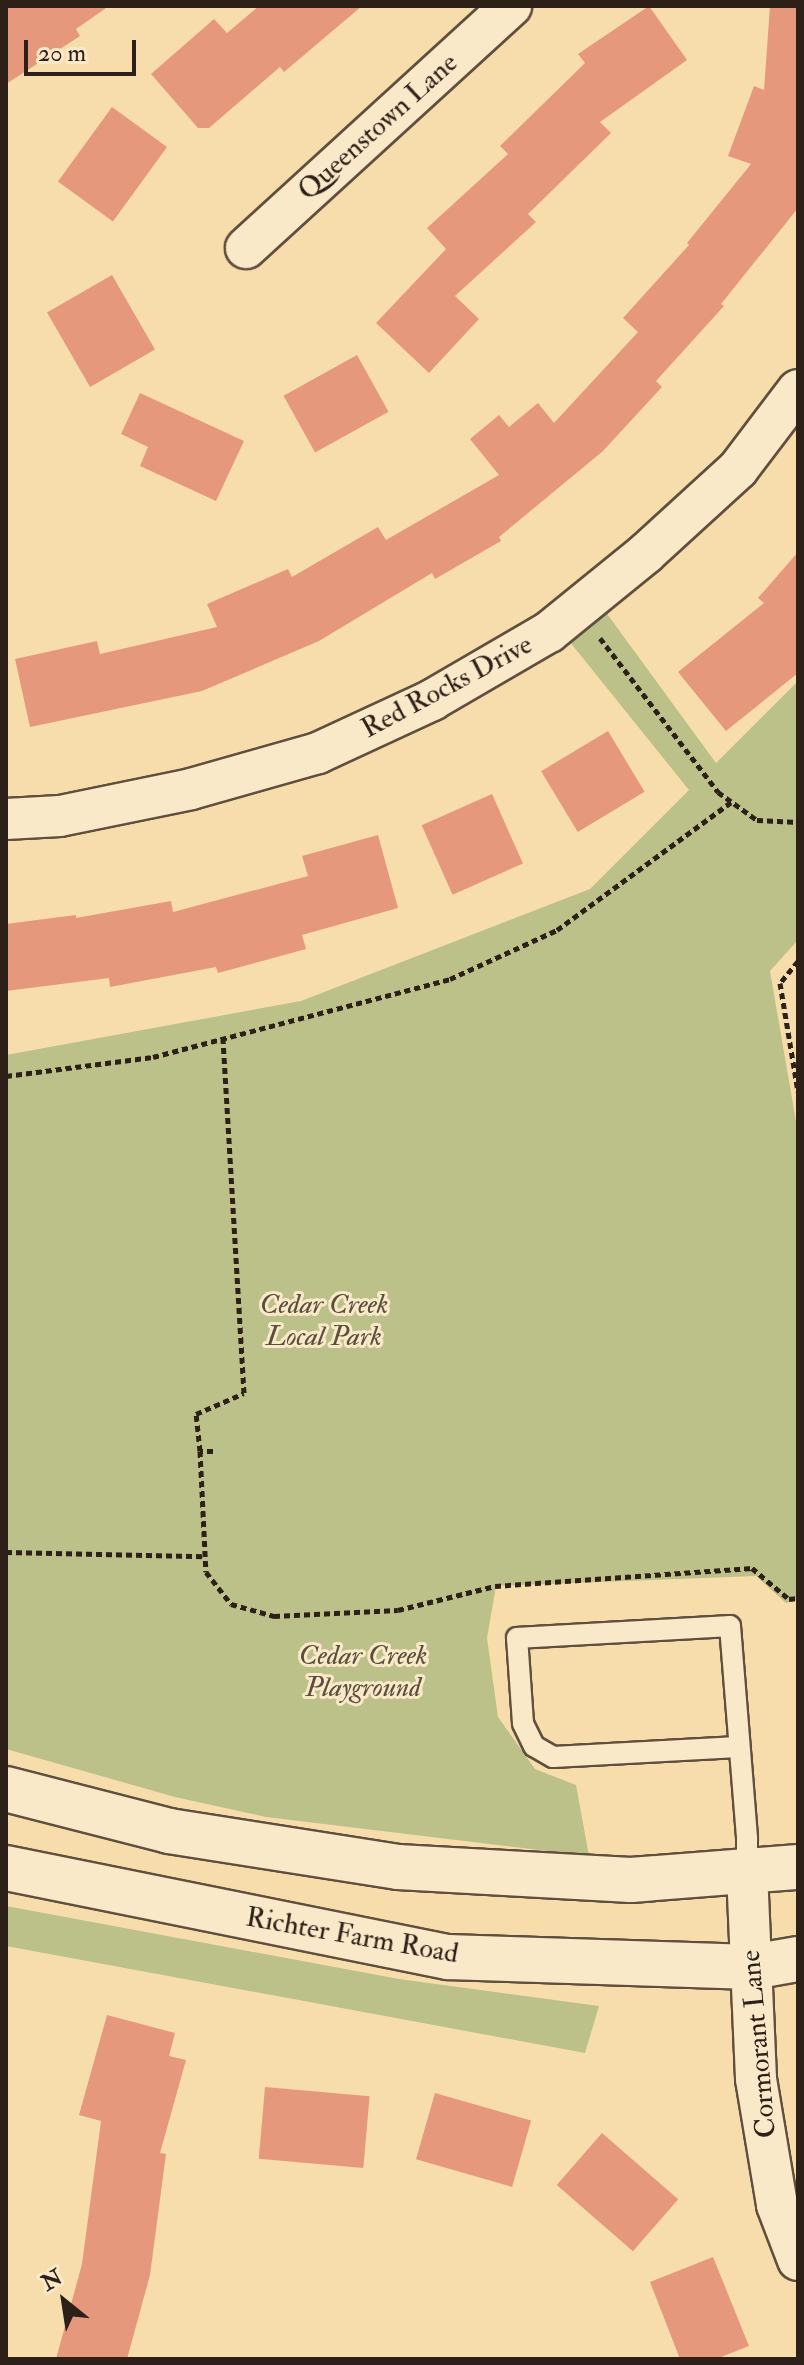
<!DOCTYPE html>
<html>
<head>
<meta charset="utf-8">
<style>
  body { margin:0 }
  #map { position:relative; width:804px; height:2365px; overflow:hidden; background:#f7ddac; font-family:"IM FELL Double Pica",serif }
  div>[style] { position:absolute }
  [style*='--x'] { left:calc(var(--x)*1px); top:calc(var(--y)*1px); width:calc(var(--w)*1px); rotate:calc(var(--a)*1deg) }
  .green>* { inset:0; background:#bcc18a }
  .building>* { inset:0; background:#e6987c; transform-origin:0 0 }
  .path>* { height:5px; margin-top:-2.5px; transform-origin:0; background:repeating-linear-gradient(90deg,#2d2019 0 6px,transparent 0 10px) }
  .roads { filter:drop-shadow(2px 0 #604f3e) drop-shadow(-2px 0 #604f3e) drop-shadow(0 2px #604f3e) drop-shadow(0 -2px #604f3e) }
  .lane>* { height:20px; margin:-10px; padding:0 10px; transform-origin:10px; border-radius:10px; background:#fae9c9 }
  .street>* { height:40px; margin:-20px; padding:0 20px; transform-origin:20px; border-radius:20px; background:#fae9c9 }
  .secondary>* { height:44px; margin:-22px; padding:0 22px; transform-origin:22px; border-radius:22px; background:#fae9c9 }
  span { translate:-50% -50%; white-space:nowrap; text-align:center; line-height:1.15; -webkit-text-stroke:6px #fae9c9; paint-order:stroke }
  .street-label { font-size:28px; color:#2d2019 }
  .park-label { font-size:28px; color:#58503b; font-style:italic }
  .frame { position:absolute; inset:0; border:8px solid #2d2019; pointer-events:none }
  .north { position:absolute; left:24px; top:2261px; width:80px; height:80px; -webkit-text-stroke:6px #fae9c9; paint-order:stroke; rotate:330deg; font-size:22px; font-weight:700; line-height:32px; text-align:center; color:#2d2019 }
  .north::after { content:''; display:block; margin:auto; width:28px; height:36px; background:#2d2019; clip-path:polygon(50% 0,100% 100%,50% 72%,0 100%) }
  .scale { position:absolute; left:24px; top:40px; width:112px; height:36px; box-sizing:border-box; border:4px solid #2d2019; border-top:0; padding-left:10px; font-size:24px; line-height:28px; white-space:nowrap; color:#2d2019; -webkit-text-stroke:6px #fae9c9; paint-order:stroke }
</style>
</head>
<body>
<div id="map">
  <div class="green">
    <i style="clip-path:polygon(594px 596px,716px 763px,798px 681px,798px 940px,770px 971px,798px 1133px,798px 1600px,786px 1603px,756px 1576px,496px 1586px,487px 1638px,498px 1717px,535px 1769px,576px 1785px,589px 1856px,266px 1817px,175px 1797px,6px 1749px,6px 1055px,301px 1001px,590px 889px,689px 790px,557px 626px)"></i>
    <i style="clip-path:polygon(6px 1906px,399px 1979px,599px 2006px,585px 2053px,6px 1946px)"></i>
  </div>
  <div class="building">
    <i style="clip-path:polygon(6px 6px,109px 6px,76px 29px,80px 36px,6px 84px)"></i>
    <i style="clip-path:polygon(259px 6px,362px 6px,284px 72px,280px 67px,209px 128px,198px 128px,151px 74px,214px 19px,227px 33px)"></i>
    <i style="clip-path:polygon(649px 6px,687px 60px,600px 122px,611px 133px,528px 214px,536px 222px,455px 296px,479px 319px,429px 373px,376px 323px,446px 249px,427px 228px,508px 154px,500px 146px,585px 63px,578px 54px)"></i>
    <i style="clip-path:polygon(770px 6px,798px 6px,798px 208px,721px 304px,724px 306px,656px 381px,662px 387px,603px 451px,499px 537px,501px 541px,435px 579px,432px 573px,319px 641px,202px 691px,30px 727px,15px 659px,97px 641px,100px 654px,217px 627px,207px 604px,288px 569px,292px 577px,378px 527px,386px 540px,499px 475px,470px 439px,499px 415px,509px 427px,538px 403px,554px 423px,638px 332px,623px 318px,689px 245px,687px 243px,751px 164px,728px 156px,754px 86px,764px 90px)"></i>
    <i style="left:112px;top:107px;width:68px;height:92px;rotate:36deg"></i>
    <i style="left:112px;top:275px;width:86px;height:75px;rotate:60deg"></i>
    <i style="left:357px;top:355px;width:65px;height:84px;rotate:61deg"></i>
    <i style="clip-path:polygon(140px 393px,244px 441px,216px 501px,140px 466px,148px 447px,121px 434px)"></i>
    <i style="clip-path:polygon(798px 552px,798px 673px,726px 731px,678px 672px,764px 603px,758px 598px)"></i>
    <i style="left:608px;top:731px;width:71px;height:78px;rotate:59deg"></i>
    <i style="left:492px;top:794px;width:76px;height:77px;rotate:66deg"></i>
    <i style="clip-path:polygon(378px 835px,398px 908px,302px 935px,306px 949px,218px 973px,216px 967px,110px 987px,109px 978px,6px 991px,6px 924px,76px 915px,76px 918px,171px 901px,173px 912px,308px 876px,302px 856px)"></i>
    <i style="clip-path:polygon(107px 2015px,175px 2033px,169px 2056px,186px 2060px,160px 2153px,166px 2154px,150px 2275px,127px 2359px,56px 2359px,82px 2264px,101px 2121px,79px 2115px)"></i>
    <i style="left:265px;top:2087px;width:105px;height:72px;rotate:5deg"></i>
    <i style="left:435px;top:2093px;width:100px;height:69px;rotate:16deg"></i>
    <i style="left:602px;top:2133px;width:101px;height:69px;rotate:41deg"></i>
    <i style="clip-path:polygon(713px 2257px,749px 2346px,716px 2359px,680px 2359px,650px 2282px)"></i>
  </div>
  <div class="path">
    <i style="--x:600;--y:638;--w:194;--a:52.5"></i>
    <i style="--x:718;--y:792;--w:48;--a:35.7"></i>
    <i style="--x:757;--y:820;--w:41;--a:2.8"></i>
    <i style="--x:798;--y:961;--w:28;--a:129"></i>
    <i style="--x:780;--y:983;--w:110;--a:80.6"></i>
    <i style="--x:6;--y:1076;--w:148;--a:-7.4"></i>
    <i style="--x:153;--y:1057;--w:307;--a:-14.7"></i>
    <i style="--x:450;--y:979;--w:118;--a:-24.6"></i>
    <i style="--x:557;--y:930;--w:216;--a:-36.3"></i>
    <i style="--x:200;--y:1451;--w:37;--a:-96"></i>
    <i style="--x:196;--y:1414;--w:52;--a:-23.6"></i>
    <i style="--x:244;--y:1393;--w:355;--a:-93.4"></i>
    <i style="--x:213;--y:1451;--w:13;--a:180"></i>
    <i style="--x:200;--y:1451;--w:121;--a:87.2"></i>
    <i style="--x:206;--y:1572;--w:41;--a:52"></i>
    <i style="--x:231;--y:1604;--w:45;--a:15.6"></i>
    <i style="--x:274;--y:1616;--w:124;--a:-2.8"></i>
    <i style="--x:398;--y:1610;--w:100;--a:-13.9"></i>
    <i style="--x:495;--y:1586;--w:258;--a:-4"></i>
    <i style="--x:752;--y:1568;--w:48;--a:40"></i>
    <i style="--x:789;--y:1599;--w:9;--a:-6"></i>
    <i style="--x:6;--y:1552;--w:199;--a:1.2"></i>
  </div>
  <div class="roads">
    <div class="lane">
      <i style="--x:738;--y:1747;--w:185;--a:176.9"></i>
      <i style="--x:553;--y:1757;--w:22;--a:-150"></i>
      <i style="--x:534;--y:1746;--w:25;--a:-116"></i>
      <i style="--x:523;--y:1723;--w:85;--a:-94"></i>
      <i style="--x:517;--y:1638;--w:213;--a:-3.2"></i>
      <i style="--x:730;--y:1626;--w:214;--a:85.4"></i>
      <i style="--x:747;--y:1839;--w:33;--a:90"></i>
    </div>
    <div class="street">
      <i style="--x:246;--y:248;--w:359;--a:-42.4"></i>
      <i style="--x:6;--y:819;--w:54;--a:-3.2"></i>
      <i style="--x:60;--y:816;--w:134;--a:-11.6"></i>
      <i style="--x:191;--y:789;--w:132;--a:-15.8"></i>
      <i style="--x:318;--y:753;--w:126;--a:-24.9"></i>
      <i style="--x:432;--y:700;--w:135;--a:-30.2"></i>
      <i style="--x:549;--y:632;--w:124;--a:-39.1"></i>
      <i style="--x:645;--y:554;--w:126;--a:-42.4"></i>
      <i style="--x:738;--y:469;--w:99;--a:-52.8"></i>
      <i style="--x:747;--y:1872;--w:207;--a:87.5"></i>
      <i style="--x:756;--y:2079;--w:128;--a:80.5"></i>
      <i style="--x:777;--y:2205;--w:59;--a:69.1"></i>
    </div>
    <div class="secondary">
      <i style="--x:6;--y:1789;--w:168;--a:14.4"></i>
      <i style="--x:169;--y:1831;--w:232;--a:8.9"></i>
      <i style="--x:398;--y:1867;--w:233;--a:3.2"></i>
      <i style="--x:631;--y:1880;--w:168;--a:-4.5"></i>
      <i style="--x:6;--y:1868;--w:451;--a:11.4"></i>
      <i style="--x:448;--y:1957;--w:304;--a:1.9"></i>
      <i style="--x:752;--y:1967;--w:47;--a:-9.9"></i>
    </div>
  </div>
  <div class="street-label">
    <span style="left:378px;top:127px;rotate:-42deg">Queenstown Lane</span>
    <span style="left:447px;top:687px;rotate:-28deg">Red Rocks Drive</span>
    <span style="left:352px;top:1936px;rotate:10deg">Richter Farm Road</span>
    <span style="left:759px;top:2044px;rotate:-95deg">Cormorant Lane</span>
  </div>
  <div class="park-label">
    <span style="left:324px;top:1321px">Cedar Creek<br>Local Park</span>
    <span style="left:363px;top:1672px">Cedar Creek<br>Playground</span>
  </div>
  <div class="frame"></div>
  <div class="north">N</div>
  <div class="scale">20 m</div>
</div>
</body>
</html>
